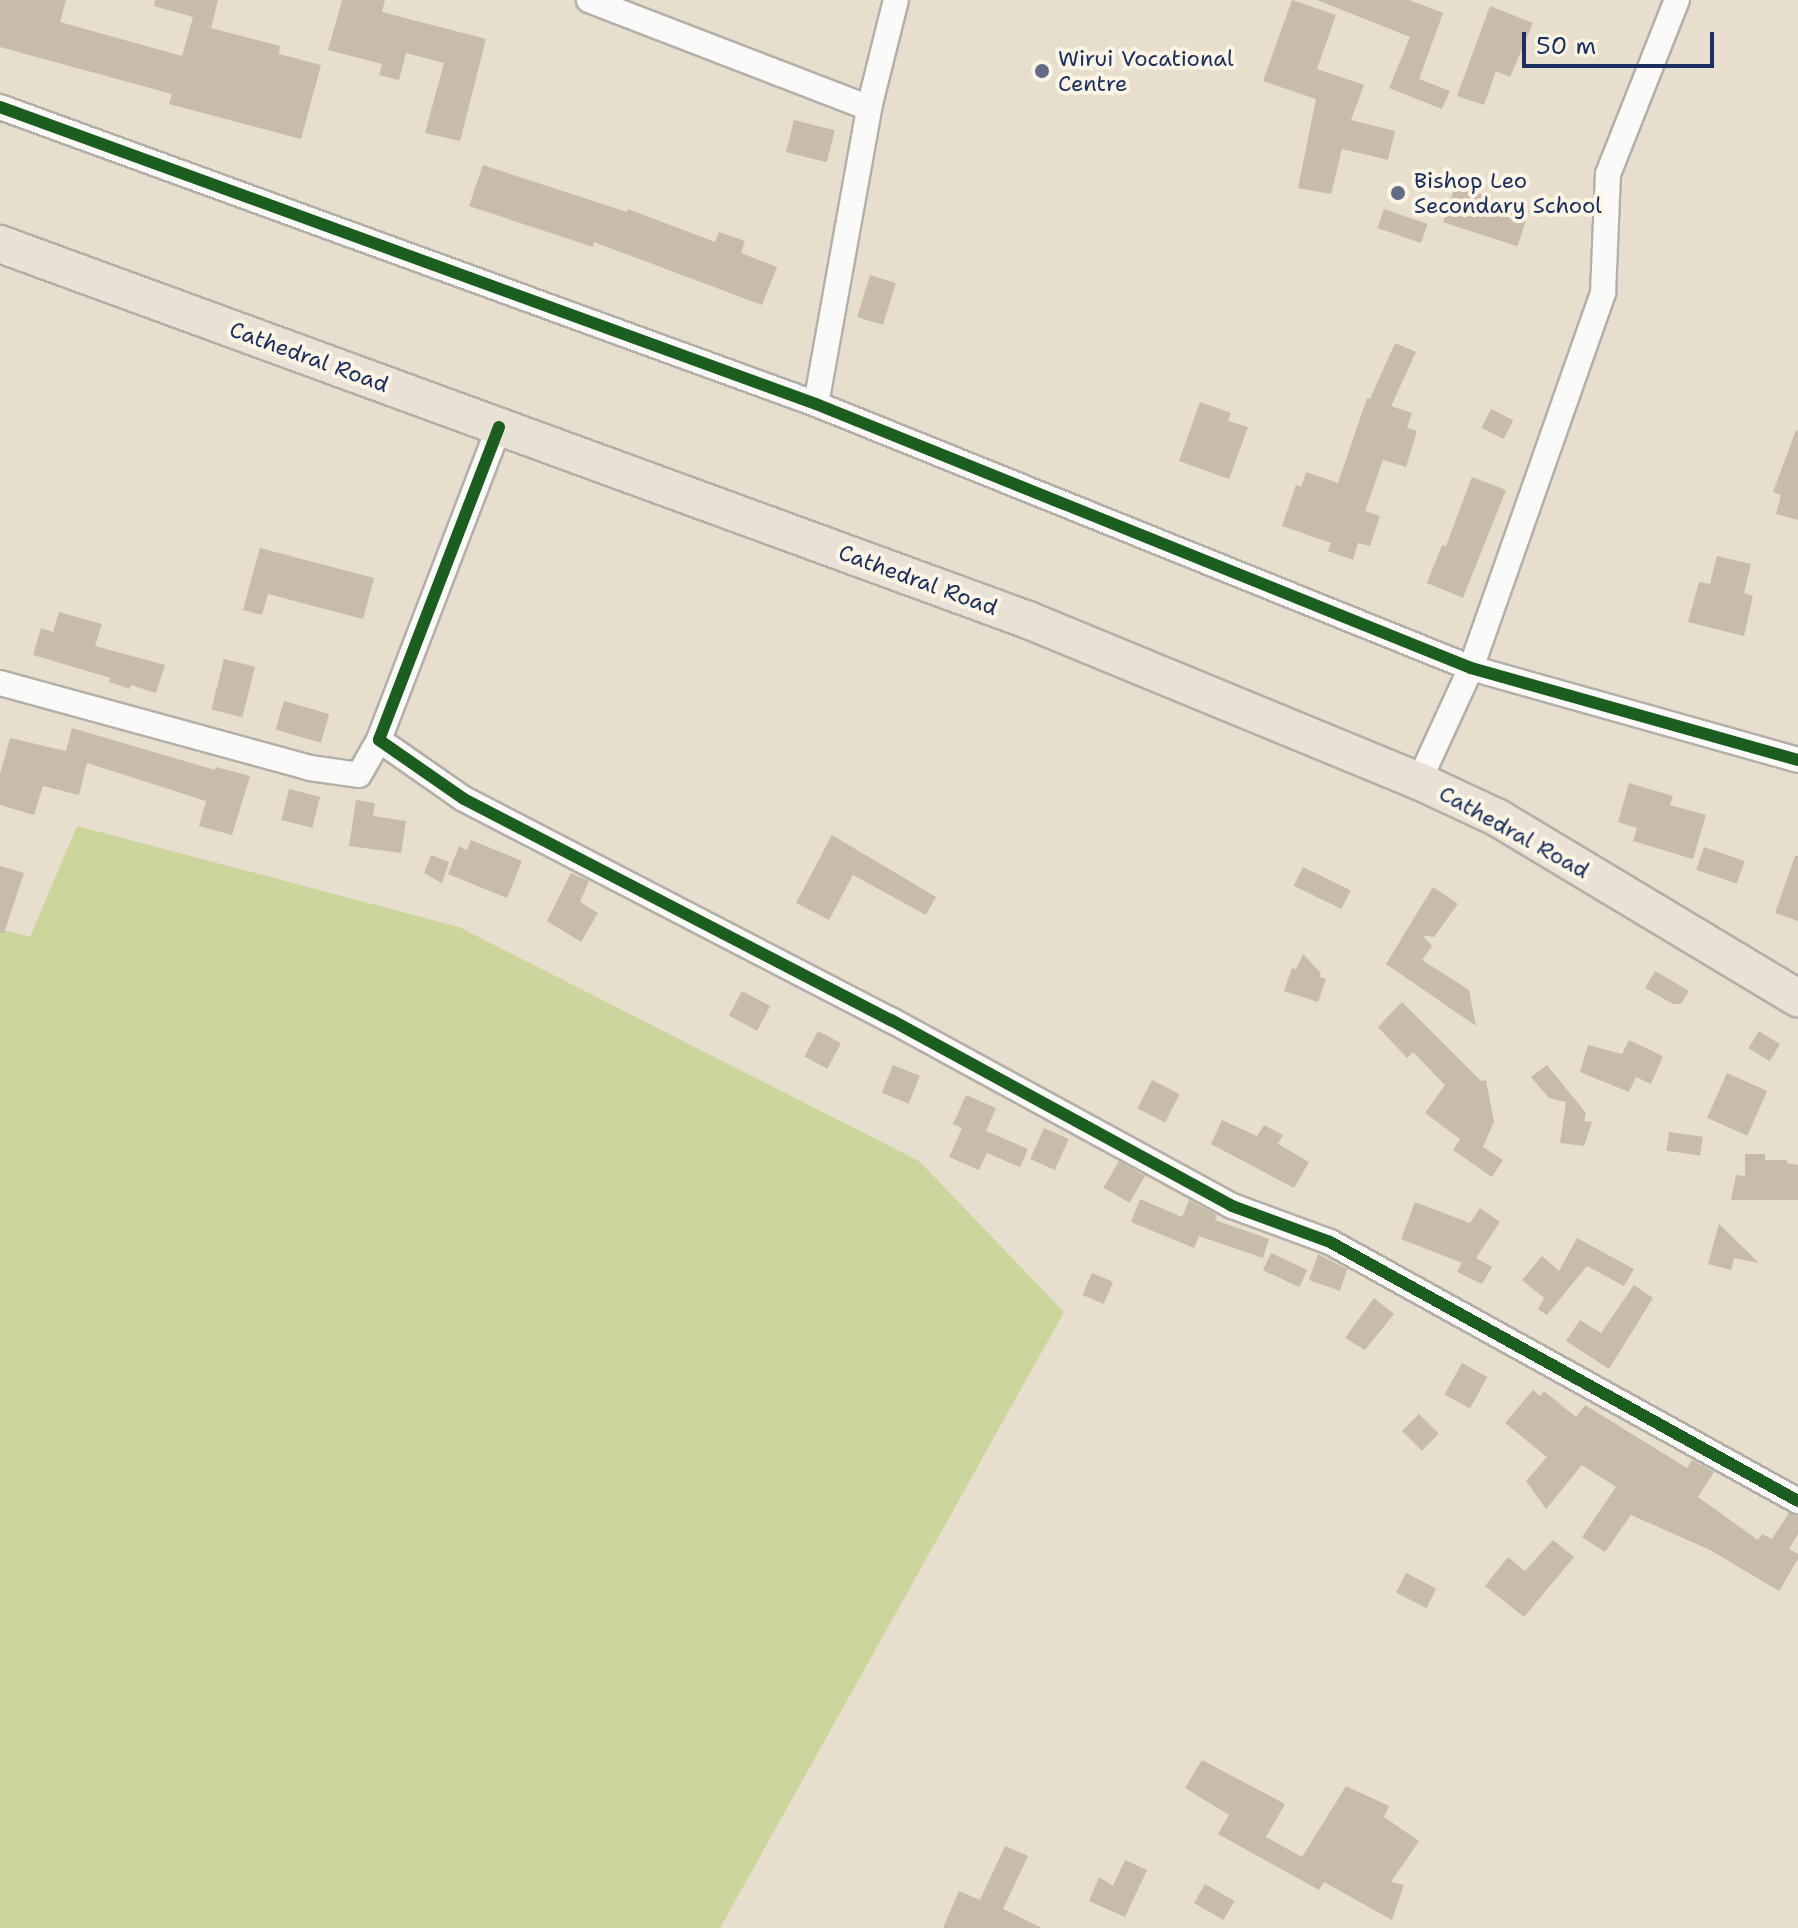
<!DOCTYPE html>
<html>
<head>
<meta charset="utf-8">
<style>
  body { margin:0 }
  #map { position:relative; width:1798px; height:1928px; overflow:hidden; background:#e7decd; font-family:"Shantell Sans",sans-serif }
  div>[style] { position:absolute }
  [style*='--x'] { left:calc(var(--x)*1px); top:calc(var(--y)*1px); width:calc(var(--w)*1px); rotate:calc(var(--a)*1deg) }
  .green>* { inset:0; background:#ccd59c }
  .building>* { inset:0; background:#c8bbaa; transform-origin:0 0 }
  .roads { filter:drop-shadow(2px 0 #b3b0aa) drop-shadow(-2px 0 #b3b0aa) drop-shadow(0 2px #b3b0aa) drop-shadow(0 -2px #b3b0aa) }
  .street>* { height:24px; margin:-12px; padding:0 12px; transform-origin:12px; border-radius:12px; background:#fbfaf8 }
  .primary>* { height:36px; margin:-18px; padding:0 18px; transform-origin:18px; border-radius:18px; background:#e9e1d5 }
  .cycleway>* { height:12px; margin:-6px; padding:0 6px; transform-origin:6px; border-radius:6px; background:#1b5e20 }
  .dots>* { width:22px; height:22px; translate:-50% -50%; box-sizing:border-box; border:4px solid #fcf5e5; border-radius:50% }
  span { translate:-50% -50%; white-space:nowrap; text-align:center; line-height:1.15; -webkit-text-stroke:8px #fcf5e5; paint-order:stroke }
  .poi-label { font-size:22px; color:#1b2f5e }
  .left { translate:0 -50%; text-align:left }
  .street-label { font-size:22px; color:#1b2f5e }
  .scale { position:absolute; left:1522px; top:32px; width:192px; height:36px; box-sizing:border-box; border:4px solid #1b2f5e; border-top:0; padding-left:10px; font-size:24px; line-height:28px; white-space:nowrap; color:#1b2f5e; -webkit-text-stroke:6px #fcf5e5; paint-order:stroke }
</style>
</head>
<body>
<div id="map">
  <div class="green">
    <i style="clip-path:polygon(77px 826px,459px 927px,919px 1161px,1064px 1312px,720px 1928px,0 1928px,0 929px,30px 937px)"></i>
  </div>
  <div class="building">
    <i style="clip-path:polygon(0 0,66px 0,60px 22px,182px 56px,193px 17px,154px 6px,155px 0,218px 0,211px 28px,280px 46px,279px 54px,321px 65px,301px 139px,169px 104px,172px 94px,0 47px)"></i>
    <i style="clip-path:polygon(342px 0,385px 0,382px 12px,486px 39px,460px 141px,425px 133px,444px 63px,406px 53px,399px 80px,379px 75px,382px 64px,328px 50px)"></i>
    <i style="clip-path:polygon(1292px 0,1336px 15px,1317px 69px,1364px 85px,1351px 120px,1395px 131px,1388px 160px,1342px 149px,1331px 194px,1298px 188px,1316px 99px,1263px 81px)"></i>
    <i style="clip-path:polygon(1317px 0,1409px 0,1443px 13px,1419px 79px,1450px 91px,1442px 109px,1389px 88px,1410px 37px)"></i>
    <i style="clip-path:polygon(1490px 6px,1533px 23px,1510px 77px,1496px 71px,1484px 105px,1457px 96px)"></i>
    <i style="left:794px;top:120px;width:42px;height:33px;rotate:14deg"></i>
    <i style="clip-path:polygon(483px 165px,627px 212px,628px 209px,715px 242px,719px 232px,745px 241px,741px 253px,777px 267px,762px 305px,594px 242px,593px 247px,469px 206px)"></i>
    <i style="left:1455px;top:186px;width:78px;height:38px;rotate:18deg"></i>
    <i style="left:1384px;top:209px;width:46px;height:20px;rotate:19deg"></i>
    <i style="left:870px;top:275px;width:27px;height:44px;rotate:17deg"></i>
    <i style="clip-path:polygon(1395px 343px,1416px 352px,1391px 406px,1412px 413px,1407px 428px,1417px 431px,1406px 467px,1383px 460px,1365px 511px,1380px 516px,1370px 546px,1358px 543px,1353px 560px,1328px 551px,1331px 543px,1282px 526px,1296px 485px,1301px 487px,1306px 472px,1338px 483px,1367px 398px,1370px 399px)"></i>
    <i style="clip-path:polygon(1200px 402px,1231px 413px,1228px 421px,1248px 427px,1229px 479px,1179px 461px)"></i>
    <i style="left:1491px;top:409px;width:25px;height:21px;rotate:27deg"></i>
    <i style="clip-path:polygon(1796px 430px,1798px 431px,1798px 520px,1776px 514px,1781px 495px,1773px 492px)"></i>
    <i style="clip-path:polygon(1472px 477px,1506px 490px,1463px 598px,1427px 583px,1442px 545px,1446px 546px)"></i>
    <i style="clip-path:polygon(260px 548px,374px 578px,363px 619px,268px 594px,262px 615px,243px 610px)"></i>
    <i style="clip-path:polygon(1717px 556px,1751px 564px,1744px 593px,1753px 596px,1744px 636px,1688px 622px,1699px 582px,1710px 584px)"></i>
    <i style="clip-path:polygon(59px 612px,102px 624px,95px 646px,165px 665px,156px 693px,131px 685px,130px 689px,109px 682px,111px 678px,33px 655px,41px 628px,53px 632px)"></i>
    <i style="left:224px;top:659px;width:32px;height:52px;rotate:14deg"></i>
    <i style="left:284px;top:701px;width:47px;height:30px;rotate:16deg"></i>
    <i style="clip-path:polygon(72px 728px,215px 770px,216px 767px,250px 776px,232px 835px,199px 826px,206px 801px,87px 763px,79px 795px,43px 786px,34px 815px,0 805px,0 774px,10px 738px,66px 751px)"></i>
    <i style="clip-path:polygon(1629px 783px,1673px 796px,1670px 805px,1706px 815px,1693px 859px,1633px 841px,1637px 828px,1618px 822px)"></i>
    <i style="left:289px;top:789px;width:32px;height:32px;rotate:14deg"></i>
    <i style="clip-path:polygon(356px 800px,375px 803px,373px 816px,406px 821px,401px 853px,349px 846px)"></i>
    <i style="clip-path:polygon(832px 835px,936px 897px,926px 915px,853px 875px,829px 920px,796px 903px)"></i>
    <i style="clip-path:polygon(471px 840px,522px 861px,507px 898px,448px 874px,459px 846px,467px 850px)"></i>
    <i style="left:1704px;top:847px;width:43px;height:24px;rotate:19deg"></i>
    <i style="clip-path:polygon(431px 855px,449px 862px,442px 883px,424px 873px)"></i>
    <i style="clip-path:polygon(1795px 856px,1798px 856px,1798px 921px,1775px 913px)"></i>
    <i style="clip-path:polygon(0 866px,24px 873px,4px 933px,0 933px)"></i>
    <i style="left:1303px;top:867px;width:53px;height:21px;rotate:26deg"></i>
    <i style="clip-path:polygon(571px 873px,589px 881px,580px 902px,598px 913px,581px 942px,547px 921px)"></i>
    <i style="clip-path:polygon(1433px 887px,1458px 904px,1434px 937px,1422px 935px,1432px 946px,1422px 960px,1469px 990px,1476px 1026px,1386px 964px)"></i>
    <i style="clip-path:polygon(1303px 954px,1321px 973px,1319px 977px,1326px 979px,1318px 1002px,1284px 991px,1292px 968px,1296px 969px)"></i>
    <i style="clip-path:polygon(1655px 971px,1689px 991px,1681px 1004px,1673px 1004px,1645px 988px)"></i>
    <i style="left:742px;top:991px;width:32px;height:28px;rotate:28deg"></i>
    <i style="clip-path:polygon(1402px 1002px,1481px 1081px,1486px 1080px,1494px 1122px,1483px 1147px,1503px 1160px,1492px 1177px,1453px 1150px,1460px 1139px,1425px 1113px,1445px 1085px,1413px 1052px,1407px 1058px,1378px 1027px)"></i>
    <i style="left:818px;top:1031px;width:26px;height:29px;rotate:28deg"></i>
    <i style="left:1759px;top:1031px;width:25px;height:20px;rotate:32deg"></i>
    <i style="clip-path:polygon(1629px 1040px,1663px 1056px,1651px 1084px,1636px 1077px,1629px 1092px,1580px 1072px,1588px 1045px,1622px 1054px)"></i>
    <i style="left:893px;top:1065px;width:29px;height:30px;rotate:22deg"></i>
    <i style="clip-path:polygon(1547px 1065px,1586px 1113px,1584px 1121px,1592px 1122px,1584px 1146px,1560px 1143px,1566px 1102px,1549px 1098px,1531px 1077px)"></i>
    <i style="left:1727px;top:1073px;width:44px;height:49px;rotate:24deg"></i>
    <i style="left:1152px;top:1080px;width:31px;height:32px;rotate:27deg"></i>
    <i style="clip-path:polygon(966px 1095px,996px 1108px,986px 1131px,1028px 1149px,1020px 1167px,987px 1153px,979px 1170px,949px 1157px,962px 1128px,953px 1124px)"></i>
    <i style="clip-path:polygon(1222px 1120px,1257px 1136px,1264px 1125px,1283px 1135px,1278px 1144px,1309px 1162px,1294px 1188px,1211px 1144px)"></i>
    <i style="left:1044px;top:1128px;width:27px;height:34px;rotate:24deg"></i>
    <i style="left:1669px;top:1132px;width:34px;height:19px;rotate:8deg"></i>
    <i style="clip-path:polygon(1745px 1154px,1765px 1154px,1765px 1160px,1787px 1160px,1787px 1163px,1798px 1165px,1798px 1200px,1731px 1200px,1736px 1175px,1745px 1176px)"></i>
    <i style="left:1119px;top:1161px;width:30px;height:31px;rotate:30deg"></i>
    <i style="clip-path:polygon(1140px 1199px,1182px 1217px,1189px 1200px,1217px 1215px,1215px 1220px,1269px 1239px,1263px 1258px,1199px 1236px,1194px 1248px,1131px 1222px)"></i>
    <i style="clip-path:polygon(1415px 1202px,1470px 1223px,1480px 1208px,1500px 1222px,1476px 1258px,1492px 1267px,1482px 1284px,1457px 1272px,1462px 1263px,1401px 1239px)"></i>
    <i style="clip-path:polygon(1719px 1224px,1759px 1263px,1734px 1258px,1731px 1270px,1708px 1264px)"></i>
    <i style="clip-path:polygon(1577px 1238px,1634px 1269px,1624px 1286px,1587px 1266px,1547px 1315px,1538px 1309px,1544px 1298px,1522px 1280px,1542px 1256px,1559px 1271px)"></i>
    <i style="left:1271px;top:1253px;width:40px;height:19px;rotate:25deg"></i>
    <i style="clip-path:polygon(1318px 1254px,1347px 1269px,1340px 1291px,1309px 1280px)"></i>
    <i style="left:1092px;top:1273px;width:23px;height:24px;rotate:23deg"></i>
    <i style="clip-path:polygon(1634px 1285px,1653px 1298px,1609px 1369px,1566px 1341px,1580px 1320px,1601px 1333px)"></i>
    <i style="clip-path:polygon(1374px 1298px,1394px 1314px,1365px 1350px,1345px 1338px)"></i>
    <i style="left:1462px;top:1363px;width:29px;height:36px;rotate:29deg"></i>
    <i style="clip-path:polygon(1533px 1390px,1540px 1396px,1544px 1391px,1576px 1417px,1585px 1405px,1687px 1468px,1692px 1460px,1714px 1472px,1698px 1497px,1758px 1540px,1762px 1534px,1772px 1539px,1789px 1513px,1798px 1516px,1798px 1534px,1789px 1549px,1798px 1554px,1798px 1559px,1779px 1591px,1710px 1550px,1631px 1515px,1605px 1552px,1582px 1537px,1616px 1487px,1582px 1465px,1546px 1509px,1526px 1481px,1547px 1457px,1505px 1423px)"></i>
    <i style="left:1419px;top:1414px;width:28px;height:24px;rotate:45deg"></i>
    <i style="clip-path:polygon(1553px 1540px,1574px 1557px,1524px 1617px,1485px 1586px,1508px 1557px,1525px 1571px)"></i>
    <i style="left:1406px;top:1573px;width:34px;height:22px;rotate:27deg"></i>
    <i style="clip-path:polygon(1202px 1760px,1285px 1804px,1266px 1837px,1302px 1857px,1346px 1786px,1389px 1806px,1384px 1817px,1419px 1841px,1391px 1882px,1404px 1885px,1392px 1920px,1324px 1882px,1319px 1890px,1218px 1834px,1229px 1815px,1185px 1788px)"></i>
    <i style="clip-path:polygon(1005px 1846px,1028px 1856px,1003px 1909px,1042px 1928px,943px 1928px,959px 1891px,980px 1900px)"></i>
    <i style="clip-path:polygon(1125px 1860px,1147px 1870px,1125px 1917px,1089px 1901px,1099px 1877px,1113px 1886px)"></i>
    <i style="left:1205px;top:1884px;width:34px;height:22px;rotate:30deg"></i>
  </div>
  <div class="roads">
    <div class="street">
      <i style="--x:589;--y:0;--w:300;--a:21.1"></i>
      <i style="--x:0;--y:107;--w:868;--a:20"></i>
      <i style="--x:816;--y:404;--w:706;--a:21.95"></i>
      <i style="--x:1471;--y:668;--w:340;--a:15.7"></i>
      <i style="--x:816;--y:404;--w:301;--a:-79.8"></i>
      <i style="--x:869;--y:108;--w:111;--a:-76"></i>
      <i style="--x:499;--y:427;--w:335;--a:111"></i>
      <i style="--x:379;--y:740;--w:103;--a:34.8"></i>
      <i style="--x:464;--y:799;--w:481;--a:27.4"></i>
      <i style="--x:891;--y:1020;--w:388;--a:28.6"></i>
      <i style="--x:1232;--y:1206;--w:104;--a:20.2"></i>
      <i style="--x:1330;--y:1242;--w:535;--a:28.96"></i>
      <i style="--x:0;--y:683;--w:321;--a:15.3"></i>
      <i style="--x:310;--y:768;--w:49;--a:8.1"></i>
      <i style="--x:359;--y:775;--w:40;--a:-60.3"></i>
      <i style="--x:1419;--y:781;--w:124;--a:-65.3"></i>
      <i style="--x:1471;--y:668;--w:398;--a:-70.6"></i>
      <i style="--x:1603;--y:293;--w:119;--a:-87.6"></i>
      <i style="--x:1608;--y:174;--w:187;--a:-68.4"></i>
    </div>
    <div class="primary">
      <i style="--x:0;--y:244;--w:1095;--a:20.09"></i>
      <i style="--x:1028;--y:620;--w:423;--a:22.4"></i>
      <i style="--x:1419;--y:781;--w:87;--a:25.1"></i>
      <i style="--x:1498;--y:818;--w:350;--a:31"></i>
    </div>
  </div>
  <div class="cycleway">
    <i style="--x:0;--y:107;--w:868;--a:20"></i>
    <i style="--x:816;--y:404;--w:706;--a:21.95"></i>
    <i style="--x:1471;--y:668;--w:340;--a:15.7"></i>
    <i style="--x:499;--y:427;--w:335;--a:111"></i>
    <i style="--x:379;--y:740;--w:103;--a:34.8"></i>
    <i style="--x:464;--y:799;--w:481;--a:27.4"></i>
    <i style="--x:891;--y:1020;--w:388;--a:28.6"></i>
    <i style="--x:1232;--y:1206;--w:104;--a:20.2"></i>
    <i style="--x:1330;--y:1242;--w:535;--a:28.96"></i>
  </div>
  <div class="dots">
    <i style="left:1042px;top:71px;background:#626c85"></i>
    <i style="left:1398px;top:193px;background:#626c85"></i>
  </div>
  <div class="poi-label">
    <span class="left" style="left:1058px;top:71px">Wirui Vocational<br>Centre</span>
    <span class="left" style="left:1414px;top:193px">Bishop Leo<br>Secondary School</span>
  </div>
  <div class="street-label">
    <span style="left:309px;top:357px;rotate:20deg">Cathedral Road</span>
    <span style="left:918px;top:580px;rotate:20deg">Cathedral Road</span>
    <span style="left:1514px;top:832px;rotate:29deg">Cathedral Road</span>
  </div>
  <div class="scale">50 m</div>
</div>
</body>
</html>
